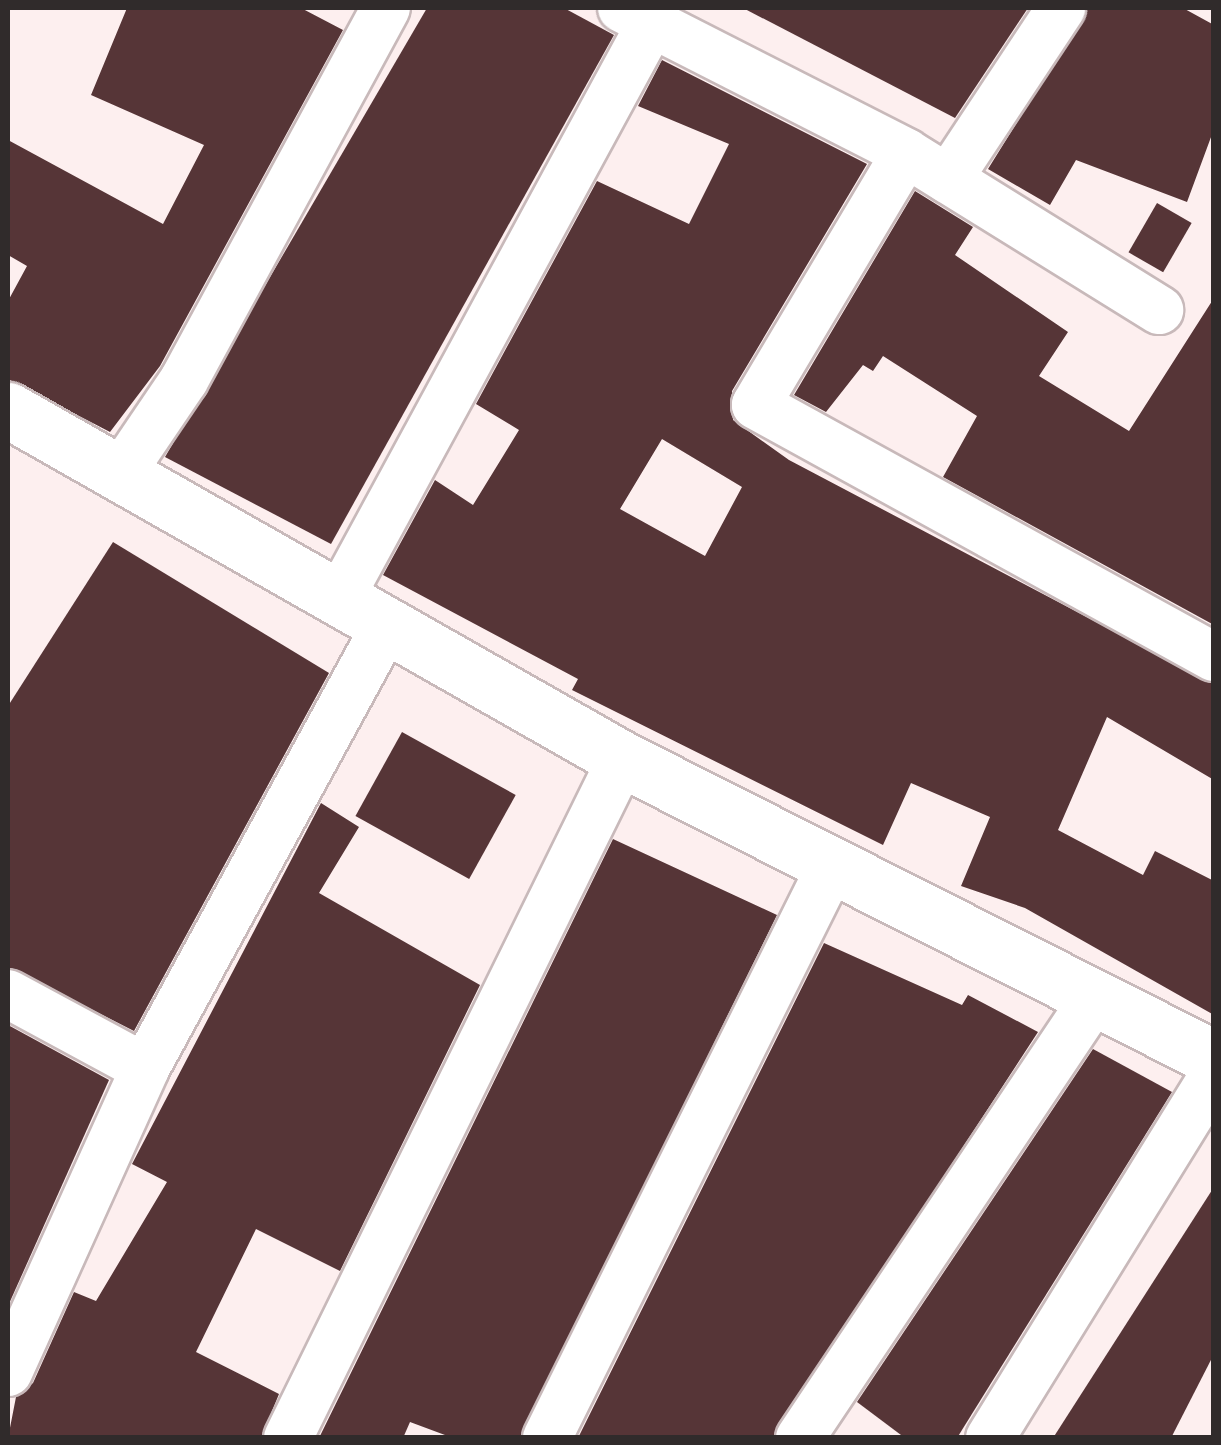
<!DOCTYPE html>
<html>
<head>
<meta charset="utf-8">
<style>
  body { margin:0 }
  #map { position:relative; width:1221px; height:1445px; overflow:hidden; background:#fdefef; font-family:Lato,sans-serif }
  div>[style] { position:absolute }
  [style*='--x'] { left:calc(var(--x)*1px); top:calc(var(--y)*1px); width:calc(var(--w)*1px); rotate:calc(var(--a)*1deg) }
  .building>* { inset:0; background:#563537; transform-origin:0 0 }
  .roads { filter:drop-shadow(2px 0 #c8b9ba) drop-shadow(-2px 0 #c8b9ba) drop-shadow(0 2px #c8b9ba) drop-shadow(0 -2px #c8b9ba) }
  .street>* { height:48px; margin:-24px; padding:0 24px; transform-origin:24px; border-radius:24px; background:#fff }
  .secondary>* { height:55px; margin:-27.5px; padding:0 27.5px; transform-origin:27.5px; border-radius:27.5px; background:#fff }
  span { translate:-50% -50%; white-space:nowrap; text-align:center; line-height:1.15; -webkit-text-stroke:10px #fff; paint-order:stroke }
  .frame { position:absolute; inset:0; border:10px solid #302b2b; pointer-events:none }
</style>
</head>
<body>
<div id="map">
  <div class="building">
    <i style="clip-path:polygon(127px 8px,301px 8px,343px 30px,160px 366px,110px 432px,8px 379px,8px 301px,27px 266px,8px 255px,8px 140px,163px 224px,204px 145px,91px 95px)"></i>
    <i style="clip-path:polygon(427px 8px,564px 8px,614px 35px,331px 544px,165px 457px)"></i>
    <i style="clip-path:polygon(743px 8px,1028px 8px,955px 118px)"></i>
    <i style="clip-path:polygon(1088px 8px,1183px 8px,1214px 25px,1214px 129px,1187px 202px,1076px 160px,1050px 205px,988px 169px)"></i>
    <i style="clip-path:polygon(evenodd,662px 60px,867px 164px,732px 391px,733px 420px,789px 460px,1214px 684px,1214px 780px,1107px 717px,1058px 830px,1143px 875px,1155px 851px,1214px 881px,1214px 1015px,1025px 908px,961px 886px,990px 817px,911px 783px,883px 845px,572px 690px,578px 679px,383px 575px,435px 480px,473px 505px,519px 430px,476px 404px,597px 181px,689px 224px,729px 144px,638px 106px,662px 60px,662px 439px,742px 487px,705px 556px,620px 509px,662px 439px)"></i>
    <i style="clip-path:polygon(915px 191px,973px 227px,955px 255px,1068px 332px,1039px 376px,1129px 431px,1214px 298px,1214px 625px,943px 477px,977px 416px,883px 356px,873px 371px,863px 365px,826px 412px,794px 395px)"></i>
    <i style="left:1157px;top:203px;width:40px;height:57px;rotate:30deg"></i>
    <i style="clip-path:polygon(113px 542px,329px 673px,134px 1031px,8px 967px,8px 706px)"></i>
    <i style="left:402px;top:732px;width:130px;height:96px;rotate:29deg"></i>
    <i style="clip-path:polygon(321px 803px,359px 827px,319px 893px,480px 985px,340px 1271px,256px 1229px,196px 1352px,279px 1394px,261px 1438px,8px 1438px,16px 1397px,33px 1383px,74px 1292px,96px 1301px,167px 1182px,132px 1164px)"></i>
    <i style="clip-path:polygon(613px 839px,777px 915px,520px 1438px,453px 1438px,410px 1422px,403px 1438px,319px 1438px)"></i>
    <i style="clip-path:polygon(824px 943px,962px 1005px,968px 995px,1038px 1032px,773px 1438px,578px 1438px)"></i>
    <i style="clip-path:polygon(8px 1025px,109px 1080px,8px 1306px)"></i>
    <i style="clip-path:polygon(1093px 1049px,1172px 1092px,957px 1438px,905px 1438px,857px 1402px)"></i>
    <i style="clip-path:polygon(1214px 1187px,1214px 1354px,1171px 1438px,1053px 1438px)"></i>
  </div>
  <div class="roads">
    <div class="street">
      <i style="--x:622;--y:8;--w:319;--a:27"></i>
      <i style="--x:906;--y:153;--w:298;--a:31.8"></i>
      <i style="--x:906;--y:153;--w:293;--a:120.8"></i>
      <i style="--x:756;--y:405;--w:523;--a:28.82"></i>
      <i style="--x:948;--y:179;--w:205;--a:-56.5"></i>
      <i style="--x:121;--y:473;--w:112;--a:-55.9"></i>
      <i style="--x:184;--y:380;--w:423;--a:-61.5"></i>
      <i style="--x:339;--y:599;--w:656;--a:-61.52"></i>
      <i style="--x:8;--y:994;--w:156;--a:28.4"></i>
      <i style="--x:8;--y:1372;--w:333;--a:-65.7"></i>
      <i style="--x:145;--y:1068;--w:503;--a:-61.4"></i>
      <i style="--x:288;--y:1438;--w:757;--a:-63.81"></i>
      <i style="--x:547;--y:1438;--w:640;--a:-63.56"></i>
      <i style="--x:800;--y:1438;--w:531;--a:-56.22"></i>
      <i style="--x:990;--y:1438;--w:426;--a:-58.3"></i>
    </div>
    <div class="secondary">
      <i style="--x:8;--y:410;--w:706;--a:29.61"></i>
      <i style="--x:622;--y:759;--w:663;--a:26.8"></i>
    </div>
  </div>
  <div class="frame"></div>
</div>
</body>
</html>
